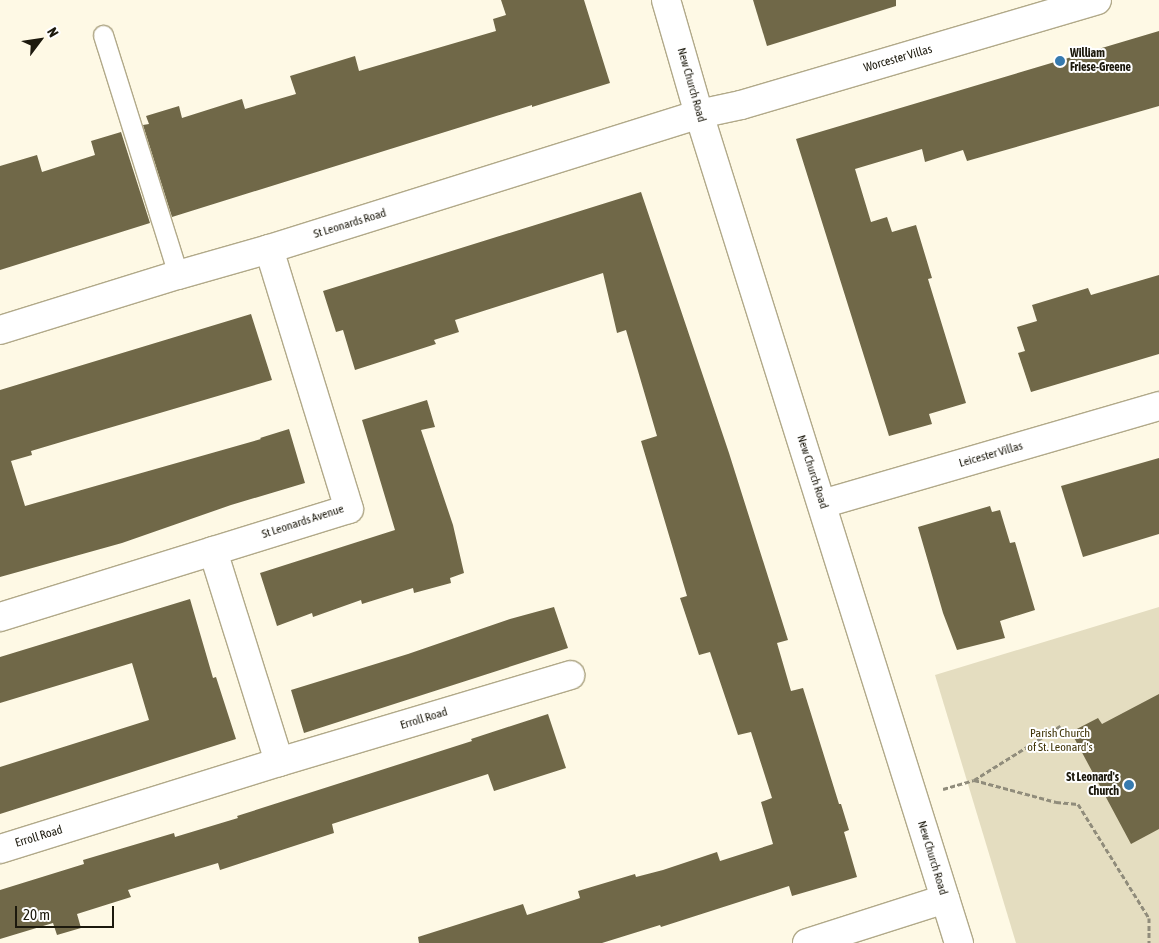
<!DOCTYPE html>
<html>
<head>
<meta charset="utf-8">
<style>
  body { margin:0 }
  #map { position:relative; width:1159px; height:943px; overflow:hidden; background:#fef9e5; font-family:"Asap Condensed",sans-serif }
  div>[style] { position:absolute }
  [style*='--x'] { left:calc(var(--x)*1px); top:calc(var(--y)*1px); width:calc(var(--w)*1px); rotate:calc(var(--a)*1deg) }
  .green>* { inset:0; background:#e4ddc0 }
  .building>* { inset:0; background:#706848 }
  .path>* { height:3px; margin-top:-1.5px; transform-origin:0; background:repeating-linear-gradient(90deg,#908c7b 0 5px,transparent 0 7.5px) }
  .roads { filter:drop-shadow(1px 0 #b1a989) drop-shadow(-1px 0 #b1a989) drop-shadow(0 1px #b1a989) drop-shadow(0 -1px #b1a989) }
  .service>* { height:19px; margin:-9.5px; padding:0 9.5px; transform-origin:9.5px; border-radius:9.5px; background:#fff }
  .minor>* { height:28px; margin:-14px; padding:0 14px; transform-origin:14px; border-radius:14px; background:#fff }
  .secondary>* { height:28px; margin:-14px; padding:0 14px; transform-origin:14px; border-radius:14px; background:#fff }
  .dots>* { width:14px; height:14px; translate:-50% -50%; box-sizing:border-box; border:2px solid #fff; border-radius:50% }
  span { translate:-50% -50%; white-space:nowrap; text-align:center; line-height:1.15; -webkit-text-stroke:4px #fff; paint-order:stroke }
  .poi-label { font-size:12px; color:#1c190d; font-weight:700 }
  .left { translate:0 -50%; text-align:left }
  .right { translate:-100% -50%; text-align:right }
  .street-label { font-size:12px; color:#1c190d }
  .park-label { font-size:12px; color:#403508 }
  .north { position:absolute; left:15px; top:15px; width:50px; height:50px; -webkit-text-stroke:4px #fff; paint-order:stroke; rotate:59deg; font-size:14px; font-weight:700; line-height:20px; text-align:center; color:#1c190d }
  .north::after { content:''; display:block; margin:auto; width:18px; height:22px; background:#1c190d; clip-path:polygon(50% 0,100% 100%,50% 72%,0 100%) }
  .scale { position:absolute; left:15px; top:906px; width:99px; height:22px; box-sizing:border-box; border:2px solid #1c190d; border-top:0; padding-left:6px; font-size:15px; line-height:18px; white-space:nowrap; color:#1c190d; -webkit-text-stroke:4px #fff; paint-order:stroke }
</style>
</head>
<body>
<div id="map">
  <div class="green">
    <i style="clip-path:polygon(1159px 607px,1159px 943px,1016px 943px,935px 675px)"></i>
  </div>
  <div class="building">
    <i style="clip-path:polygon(501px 0,584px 0,610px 83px,532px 107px,532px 105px,172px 217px,143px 125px,149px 124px,146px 116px,179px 106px,182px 118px,242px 99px,245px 109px,296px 94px,290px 76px,355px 56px,359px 71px,496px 31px,493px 19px,506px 15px)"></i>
    <i style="clip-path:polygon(753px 0,896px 0,896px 6px,767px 46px)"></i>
    <i style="clip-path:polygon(1159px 31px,1159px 106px,967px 161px,963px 150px,925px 162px,922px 149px,855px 169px,871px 222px,887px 217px,892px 232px,916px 225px,932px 278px,928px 279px,966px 403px,929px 414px,932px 424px,889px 436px,796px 139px)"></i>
    <i style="clip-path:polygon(121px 132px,150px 223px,0 270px,0 166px,37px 155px,42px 172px,95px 155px,91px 141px)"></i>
    <i style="clip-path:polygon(641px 192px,729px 453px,788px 640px,777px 643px,791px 691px,803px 688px,839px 804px,841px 804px,849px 830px,844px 832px,857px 877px,792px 896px,789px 886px,661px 927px,660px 925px,602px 943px,419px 943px,418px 937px,523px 904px,527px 915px,574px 900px,580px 898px,578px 891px,635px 874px,636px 877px,663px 870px,717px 852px,720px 861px,773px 844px,761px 802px,772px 798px,751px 732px,738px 735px,710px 652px,699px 655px,680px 598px,687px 596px,641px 441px,657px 436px,626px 330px,617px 333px,603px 273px,455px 320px,459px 332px,434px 340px,436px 344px,355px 370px,343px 330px,336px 332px,323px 291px)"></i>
    <i style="clip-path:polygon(1159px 275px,1159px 354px,1031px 392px,1018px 353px,1025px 351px,1017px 327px,1037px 321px,1032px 305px,1088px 288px,1091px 295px)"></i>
    <i style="clip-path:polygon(251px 314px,272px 380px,68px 440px,31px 451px,32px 455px,11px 461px,25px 506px,261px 439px,260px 438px,289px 429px,305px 483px,231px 505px,122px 543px,0 577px,0 390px)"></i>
    <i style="clip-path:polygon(427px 400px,435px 427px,421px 430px,453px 525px,464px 573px,450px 578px,451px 583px,414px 593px,413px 588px,362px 604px,361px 600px,313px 617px,312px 613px,277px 626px,260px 573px,395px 530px,362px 420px)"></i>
    <i style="clip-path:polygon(1159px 458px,1159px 534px,1083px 557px,1061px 486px)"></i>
    <i style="clip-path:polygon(990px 506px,992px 512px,1000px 510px,1010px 543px,1015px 542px,1035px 610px,1000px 621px,1005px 638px,957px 650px,943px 613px,918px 527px)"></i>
    <i style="clip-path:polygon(190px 599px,213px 678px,216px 677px,236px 739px,0 814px,0 767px,149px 720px,132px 663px,0 703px,0 657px)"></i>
    <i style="clip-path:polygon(554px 607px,568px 648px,304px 733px,291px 690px,408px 654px,510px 619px)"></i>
    <i style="clip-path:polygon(1159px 694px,1159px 829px,1131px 844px,1071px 732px,1098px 718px,1102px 724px)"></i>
    <i style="clip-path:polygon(548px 714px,566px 768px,494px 791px,488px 774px,332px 824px,334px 833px,220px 870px,218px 863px,128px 890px,131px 897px,77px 914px,81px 928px,57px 935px,53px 923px,0 939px,0 890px,84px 864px,83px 860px,174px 833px,175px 837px,238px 818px,237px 816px,472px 741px,471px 739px)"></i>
  </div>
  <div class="path">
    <i style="--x:974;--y:780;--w:85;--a:15"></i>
    <i style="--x:1056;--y:802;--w:22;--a:5"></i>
    <i style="--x:1078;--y:804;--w:134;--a:58.1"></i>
    <i style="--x:1149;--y:918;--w:25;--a:90"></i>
    <i style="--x:943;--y:789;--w:32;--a:-16"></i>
    <i style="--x:974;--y:780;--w:102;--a:-32.1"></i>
  </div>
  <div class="roads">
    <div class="service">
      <i style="--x:103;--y:35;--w:251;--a:72.6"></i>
    </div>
    <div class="minor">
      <i style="--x:0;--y:330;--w:186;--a:-17.2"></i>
      <i style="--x:178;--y:275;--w:95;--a:-15.9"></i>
      <i style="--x:269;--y:249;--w:451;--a:-17.4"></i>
      <i style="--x:699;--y:114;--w:43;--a:-12.1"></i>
      <i style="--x:741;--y:105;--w:371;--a:-16.4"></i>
      <i style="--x:822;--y:504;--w:351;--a:-16.2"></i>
      <i style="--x:213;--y:551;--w:221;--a:72.6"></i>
      <i style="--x:0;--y:617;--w:365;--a:-17.2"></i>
      <i style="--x:349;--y:509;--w:272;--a:-107.1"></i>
      <i style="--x:0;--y:849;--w:292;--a:-17.3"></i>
      <i style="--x:279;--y:762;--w:304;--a:-16.6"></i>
      <i style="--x:807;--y:943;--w:145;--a:-17.7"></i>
    </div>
    <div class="secondary">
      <i style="--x:666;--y:0;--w:119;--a:73.9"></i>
      <i style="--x:699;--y:114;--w:869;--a:72.59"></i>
    </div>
  </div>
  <div class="dots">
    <i style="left:1060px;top:61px;background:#367aaf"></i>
    <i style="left:1129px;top:785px;background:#367aaf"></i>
  </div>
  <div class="poi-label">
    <span class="left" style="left:1070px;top:61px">William<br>Friese-Greene</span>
    <span class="right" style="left:1119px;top:785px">St Leonard's<br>Church</span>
  </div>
  <div class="street-label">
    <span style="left:898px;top:59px;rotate:-16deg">Worcester Villas</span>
    <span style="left:691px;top:85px;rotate:74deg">New Church Road</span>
    <span style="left:350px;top:224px;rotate:-17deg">St Leonards Road</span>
    <span style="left:991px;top:455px;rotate:-16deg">Leicester Villas</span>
    <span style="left:812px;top:472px;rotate:72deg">New Church Road</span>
    <span style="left:303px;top:522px;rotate:-18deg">St Leonards Avenue</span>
    <span style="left:424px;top:719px;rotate:-17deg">Erroll Road</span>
    <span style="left:39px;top:837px;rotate:-17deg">Erroll Road</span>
    <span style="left:932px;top:858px;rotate:73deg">New Church Road</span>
  </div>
  <div class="park-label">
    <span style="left:1060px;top:741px">Parish Church<br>of St. Leonard's</span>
  </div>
  <div class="north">N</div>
  <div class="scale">20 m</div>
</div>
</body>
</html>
